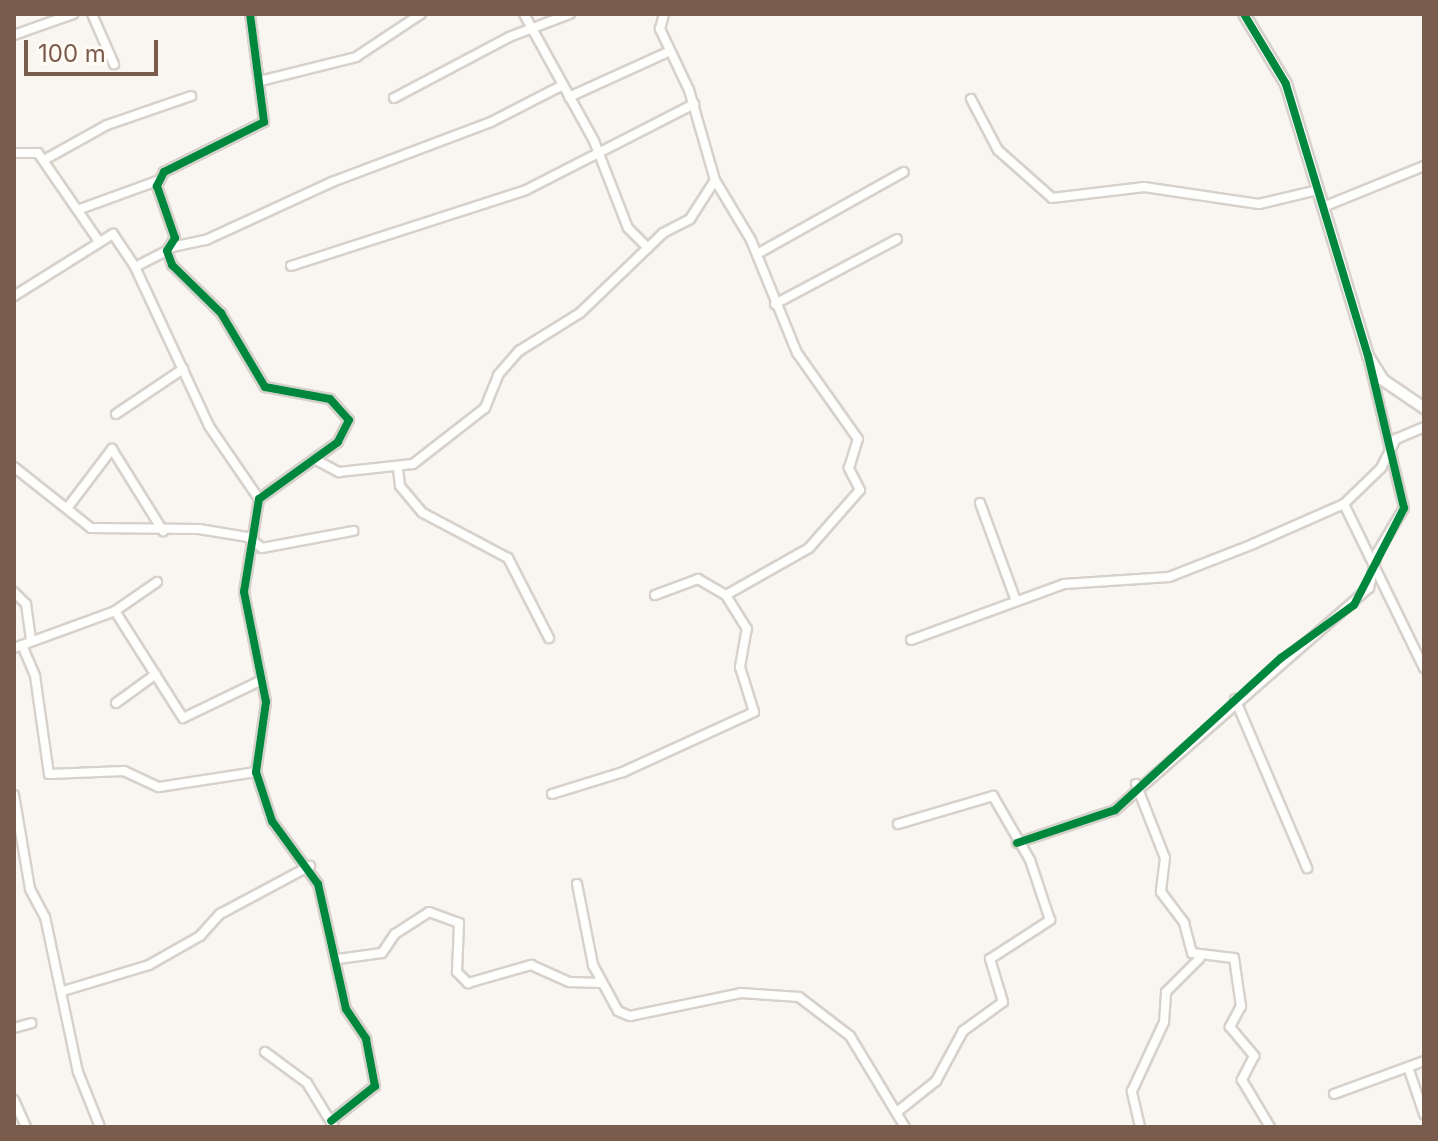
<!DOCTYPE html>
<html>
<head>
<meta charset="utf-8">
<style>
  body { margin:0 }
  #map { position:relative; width:1438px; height:1141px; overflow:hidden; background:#f9f5f0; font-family:Inter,sans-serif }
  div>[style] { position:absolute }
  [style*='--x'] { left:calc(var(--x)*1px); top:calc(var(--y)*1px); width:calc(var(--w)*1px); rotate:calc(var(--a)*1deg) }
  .roads { filter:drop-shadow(2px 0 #d7d1cb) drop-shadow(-2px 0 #d7d1cb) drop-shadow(0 2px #d7d1cb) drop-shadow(0 -2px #d7d1cb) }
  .minor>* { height:8px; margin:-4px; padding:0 4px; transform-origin:4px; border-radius:4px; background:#fefefd }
  .tertiary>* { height:10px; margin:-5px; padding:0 5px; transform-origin:5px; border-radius:5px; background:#fefefd }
  .cycleway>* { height:8px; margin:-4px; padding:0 4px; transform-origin:4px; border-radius:4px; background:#00873e }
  span { translate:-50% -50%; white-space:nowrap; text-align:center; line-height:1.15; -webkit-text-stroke:8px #fffaf3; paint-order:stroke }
  .frame { position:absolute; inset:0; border:16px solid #7a5c4d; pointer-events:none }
  .scale { position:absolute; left:24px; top:40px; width:134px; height:36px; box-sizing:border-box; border:4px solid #7a5c4d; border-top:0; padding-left:10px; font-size:24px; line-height:28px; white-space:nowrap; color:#7a5c4d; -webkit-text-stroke:6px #fffaf3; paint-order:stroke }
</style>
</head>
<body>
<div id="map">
  <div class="roads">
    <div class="minor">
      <i style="--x:92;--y:14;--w:55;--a:66.3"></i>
      <i style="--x:250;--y:14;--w:109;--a:82.6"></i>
      <i style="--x:264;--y:122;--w:112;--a:153.4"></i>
      <i style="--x:164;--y:172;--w:16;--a:117"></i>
      <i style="--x:157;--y:186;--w:55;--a:70.9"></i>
      <i style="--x:175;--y:238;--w:15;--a:122"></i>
      <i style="--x:167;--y:251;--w:15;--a:70"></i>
      <i style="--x:172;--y:265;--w:69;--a:44.4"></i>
      <i style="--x:221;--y:313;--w:86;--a:59.3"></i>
      <i style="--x:265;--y:387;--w:66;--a:10.5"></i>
      <i style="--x:330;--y:399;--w:28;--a:48"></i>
      <i style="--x:349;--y:420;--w:25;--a:117"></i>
      <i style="--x:338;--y:442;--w:97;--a:144.2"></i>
      <i style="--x:259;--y:499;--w:94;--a:99.2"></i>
      <i style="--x:244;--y:592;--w:112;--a:78.7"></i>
      <i style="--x:266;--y:702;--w:71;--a:98.1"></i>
      <i style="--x:256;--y:772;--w:52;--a:71.9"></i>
      <i style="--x:272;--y:821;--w:78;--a:53.9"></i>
      <i style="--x:318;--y:884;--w:128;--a:77.4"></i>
      <i style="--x:346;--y:1009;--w:36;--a:56"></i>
      <i style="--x:366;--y:1039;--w:48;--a:79.2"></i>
      <i style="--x:375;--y:1086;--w:56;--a:141.5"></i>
      <i style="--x:524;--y:14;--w:145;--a:61.1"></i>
      <i style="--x:594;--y:141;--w:93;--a:68.7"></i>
      <i style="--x:628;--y:228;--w:28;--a:45"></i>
      <i style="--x:14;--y:35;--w:63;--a:-19.6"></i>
      <i style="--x:260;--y:81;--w:99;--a:-14"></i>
      <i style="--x:356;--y:57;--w:78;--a:-33.5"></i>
      <i style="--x:569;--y:97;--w:109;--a:-24.4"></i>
      <i style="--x:394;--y:98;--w:130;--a:-27.9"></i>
      <i style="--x:509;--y:37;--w:65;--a:-20.7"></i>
      <i style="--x:971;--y:99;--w:58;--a:62.1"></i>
      <i style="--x:998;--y:150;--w:72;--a:41.6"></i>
      <i style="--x:1052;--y:198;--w:93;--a:-6.8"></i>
      <i style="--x:1144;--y:187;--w:116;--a:8.4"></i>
      <i style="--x:1259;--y:204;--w:61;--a:-13.3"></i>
      <i style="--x:14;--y:153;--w:24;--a:0"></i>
      <i style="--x:38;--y:153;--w:106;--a:55.4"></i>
      <i style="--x:44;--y:160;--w:72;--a:-29.1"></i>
      <i style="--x:107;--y:125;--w:89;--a:-19"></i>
      <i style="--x:1323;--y:207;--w:109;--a:-22.1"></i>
      <i style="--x:80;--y:209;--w:82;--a:-20"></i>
      <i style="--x:172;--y:247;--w:35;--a:-12"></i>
      <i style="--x:206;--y:240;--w:139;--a:-24.7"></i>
      <i style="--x:332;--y:182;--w:170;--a:-20.7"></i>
      <i style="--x:491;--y:122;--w:79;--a:-27.2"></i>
      <i style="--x:757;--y:254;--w:168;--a:-29.2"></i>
      <i style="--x:291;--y:266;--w:247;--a:-17.9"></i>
      <i style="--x:526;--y:190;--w:189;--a:-27.1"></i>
      <i style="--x:135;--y:267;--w:175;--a:65"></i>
      <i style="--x:209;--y:426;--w:88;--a:55.6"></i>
      <i style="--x:14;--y:296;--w:117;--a:-32.1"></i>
      <i style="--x:113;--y:234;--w:40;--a:56"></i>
      <i style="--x:135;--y:267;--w:36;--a:-27"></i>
      <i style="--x:775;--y:304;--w:138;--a:-28"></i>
      <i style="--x:116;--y:414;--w:81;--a:-33.9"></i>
      <i style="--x:316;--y:460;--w:26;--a:28"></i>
      <i style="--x:339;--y:472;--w:74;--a:-6.2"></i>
      <i style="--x:413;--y:464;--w:91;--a:-37.9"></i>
      <i style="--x:485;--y:408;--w:35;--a:-68"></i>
      <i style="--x:498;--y:375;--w:32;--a:-49"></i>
      <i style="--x:519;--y:351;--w:72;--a:-31.9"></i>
      <i style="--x:580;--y:313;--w:115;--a:-43.9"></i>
      <i style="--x:663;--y:233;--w:30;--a:-27"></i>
      <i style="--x:690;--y:219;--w:46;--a:-57.3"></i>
      <i style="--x:14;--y:467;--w:98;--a:38.4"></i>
      <i style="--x:91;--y:528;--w:108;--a:0.5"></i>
      <i style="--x:199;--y:529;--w:50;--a:9.3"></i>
      <i style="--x:248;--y:537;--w:18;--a:38"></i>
      <i style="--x:262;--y:548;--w:93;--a:-10.6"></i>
      <i style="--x:398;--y:469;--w:17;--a:83"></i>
      <i style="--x:400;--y:486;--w:35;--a:50"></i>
      <i style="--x:423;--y:513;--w:96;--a:27.9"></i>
      <i style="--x:508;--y:558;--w:90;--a:62.9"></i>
      <i style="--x:980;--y:503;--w:104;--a:69.8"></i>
      <i style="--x:1344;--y:504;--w:182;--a:64"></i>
      <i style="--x:68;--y:507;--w:73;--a:-52.8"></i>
      <i style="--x:112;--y:449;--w:97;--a:58.1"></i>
      <i style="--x:14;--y:592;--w:17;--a:45"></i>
      <i style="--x:26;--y:604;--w:35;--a:82"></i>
      <i style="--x:655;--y:595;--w:46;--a:-20.4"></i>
      <i style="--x:698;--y:579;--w:32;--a:30"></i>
      <i style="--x:726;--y:595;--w:95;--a:-29.5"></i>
      <i style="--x:809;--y:548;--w:77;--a:-48.7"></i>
      <i style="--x:860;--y:490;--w:25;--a:-117"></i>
      <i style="--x:849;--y:468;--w:30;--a:-73"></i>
      <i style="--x:858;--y:439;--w:105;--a:-125.3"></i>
      <i style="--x:797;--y:353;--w:122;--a:-112.2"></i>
      <i style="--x:751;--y:240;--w:70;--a:-121"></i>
      <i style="--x:715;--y:180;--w:94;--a:-106.1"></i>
      <i style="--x:689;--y:90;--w:68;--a:-115.4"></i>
      <i style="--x:660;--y:29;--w:16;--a:-75"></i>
      <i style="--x:115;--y:611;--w:51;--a:-34.6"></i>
      <i style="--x:911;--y:640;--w:163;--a:-20.1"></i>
      <i style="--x:1064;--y:584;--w:105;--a:-3.8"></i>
      <i style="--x:1169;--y:577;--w:90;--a:-21.4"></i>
      <i style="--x:1253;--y:544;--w:99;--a:-23.7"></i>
      <i style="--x:1344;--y:504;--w:52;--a:-44.2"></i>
      <i style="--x:1381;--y:468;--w:33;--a:-63"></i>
      <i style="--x:1396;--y:439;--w:30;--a:-23"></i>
      <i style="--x:22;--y:645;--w:34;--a:67"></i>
      <i style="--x:35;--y:676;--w:99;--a:81.9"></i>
      <i style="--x:49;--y:774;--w:75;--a:-2.3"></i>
      <i style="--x:124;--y:771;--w:38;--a:25"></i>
      <i style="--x:159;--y:787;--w:98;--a:-8.8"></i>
      <i style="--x:14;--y:648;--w:108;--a:-20.1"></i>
      <i style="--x:115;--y:611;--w:127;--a:57.6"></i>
      <i style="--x:183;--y:718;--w:85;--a:-25.7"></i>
      <i style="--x:1235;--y:699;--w:184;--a:66.9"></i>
      <i style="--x:116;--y:703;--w:49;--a:-35.9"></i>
      <i style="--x:1136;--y:784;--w:79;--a:68.6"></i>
      <i style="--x:1165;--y:858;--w:34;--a:97"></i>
      <i style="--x:1161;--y:892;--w:39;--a:53"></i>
      <i style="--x:1184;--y:923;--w:31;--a:75"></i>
      <i style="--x:1192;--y:953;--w:42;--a:6.8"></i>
      <i style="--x:1234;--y:958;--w:49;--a:81.7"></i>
      <i style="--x:1241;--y:1006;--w:24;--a:118"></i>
      <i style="--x:1230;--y:1027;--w:38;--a:50"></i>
      <i style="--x:1254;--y:1056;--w:27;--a:117"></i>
      <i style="--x:1242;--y:1080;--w:55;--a:59.2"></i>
      <i style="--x:552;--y:794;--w:74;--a:-17.2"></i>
      <i style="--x:623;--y:772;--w:144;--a:-24.6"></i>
      <i style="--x:754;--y:712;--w:47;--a:-107.3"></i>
      <i style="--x:740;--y:667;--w:39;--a:-80"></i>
      <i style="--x:747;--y:629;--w:40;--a:-122"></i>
      <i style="--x:14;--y:795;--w:95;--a:80.3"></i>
      <i style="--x:30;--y:889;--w:32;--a:62"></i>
      <i style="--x:45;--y:917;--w:158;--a:78"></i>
      <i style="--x:78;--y:1072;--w:59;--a:68.2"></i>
      <i style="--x:1017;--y:843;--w:103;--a:-18.6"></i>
      <i style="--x:1115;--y:810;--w:337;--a:-41.2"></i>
      <i style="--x:1369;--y:588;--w:36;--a:-77"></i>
      <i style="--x:1377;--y:553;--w:52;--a:-59"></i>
      <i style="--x:1404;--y:508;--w:151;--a:-103.4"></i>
      <i style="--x:577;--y:884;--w:83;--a:78.8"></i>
      <i style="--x:593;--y:965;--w:52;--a:61.5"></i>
      <i style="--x:618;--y:1011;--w:13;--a:23"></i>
      <i style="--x:630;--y:1016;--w:113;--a:-11.7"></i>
      <i style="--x:741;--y:993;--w:58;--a:3.9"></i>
      <i style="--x:799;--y:997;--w:64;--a:37.4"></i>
      <i style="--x:850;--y:1036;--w:106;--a:58.9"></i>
      <i style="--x:338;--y:959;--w:44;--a:-7.8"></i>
      <i style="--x:382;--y:953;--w:23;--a:-56"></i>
      <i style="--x:395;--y:934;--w:40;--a:-32.9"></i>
      <i style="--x:429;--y:912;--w:32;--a:20"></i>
      <i style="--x:459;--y:923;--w:49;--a:92.3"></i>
      <i style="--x:457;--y:972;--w:16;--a:45"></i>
      <i style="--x:468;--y:983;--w:66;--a:-15.9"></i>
      <i style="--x:531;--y:965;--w:42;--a:24.1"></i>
      <i style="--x:569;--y:982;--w:31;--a:2"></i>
      <i style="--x:63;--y:991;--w:90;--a:-16.8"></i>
      <i style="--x:149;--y:965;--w:59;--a:-29.6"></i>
      <i style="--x:200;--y:936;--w:30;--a:-48"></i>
      <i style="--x:220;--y:914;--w:102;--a:-28.1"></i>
      <i style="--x:14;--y:1028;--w:18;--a:-16"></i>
      <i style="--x:265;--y:1052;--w:52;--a:36.4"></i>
      <i style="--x:307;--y:1083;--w:52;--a:58.5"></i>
      <i style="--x:1408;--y:1067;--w:50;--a:71.2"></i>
      <i style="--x:1334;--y:1094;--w:96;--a:-20.1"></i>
      <i style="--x:14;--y:1100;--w:30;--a:66"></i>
      <i style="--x:897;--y:1112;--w:50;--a:-38.5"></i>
      <i style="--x:936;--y:1081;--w:57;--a:-61.6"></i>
      <i style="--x:963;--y:1031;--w:49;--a:-35.9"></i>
      <i style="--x:1003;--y:1002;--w:45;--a:-106.8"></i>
      <i style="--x:990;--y:959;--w:72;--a:-33"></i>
      <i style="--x:1050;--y:920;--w:63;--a:-108.4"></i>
      <i style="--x:1030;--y:860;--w:74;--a:-120"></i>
      <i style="--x:993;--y:796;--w:99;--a:163.6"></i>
      <i style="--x:1140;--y:1127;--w:37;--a:-103"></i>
      <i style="--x:1132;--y:1091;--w:76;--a:-65.1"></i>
      <i style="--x:1164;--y:1022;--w:30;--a:-86"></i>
      <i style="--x:1166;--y:992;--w:47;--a:-45"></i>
    </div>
    <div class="tertiary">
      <i style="--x:1244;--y:14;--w:82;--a:59"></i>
      <i style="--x:1286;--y:84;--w:284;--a:73.2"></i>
      <i style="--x:1368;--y:356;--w:28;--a:58"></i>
      <i style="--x:1383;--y:380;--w:50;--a:34.3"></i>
    </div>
  </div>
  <div class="cycleway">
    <i style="--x:250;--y:14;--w:109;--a:82.6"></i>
    <i style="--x:264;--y:122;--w:112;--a:153.4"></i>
    <i style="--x:164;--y:172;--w:16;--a:117"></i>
    <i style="--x:157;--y:186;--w:55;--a:70.9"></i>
    <i style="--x:175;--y:238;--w:15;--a:122"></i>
    <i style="--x:167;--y:251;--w:15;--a:70"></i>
    <i style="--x:172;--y:265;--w:69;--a:44.4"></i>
    <i style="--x:221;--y:313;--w:86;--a:59.3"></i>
    <i style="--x:265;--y:387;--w:66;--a:10.5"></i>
    <i style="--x:330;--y:399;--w:28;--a:48"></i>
    <i style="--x:349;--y:420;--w:25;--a:117"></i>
    <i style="--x:338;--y:442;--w:97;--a:144.2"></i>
    <i style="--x:259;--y:499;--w:94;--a:99.2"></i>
    <i style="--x:244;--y:592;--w:112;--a:78.7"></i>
    <i style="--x:266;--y:702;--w:71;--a:98.1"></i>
    <i style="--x:256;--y:772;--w:52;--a:71.9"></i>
    <i style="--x:272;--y:821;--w:78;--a:53.9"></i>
    <i style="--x:318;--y:884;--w:128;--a:77.4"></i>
    <i style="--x:346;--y:1009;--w:36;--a:56"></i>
    <i style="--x:366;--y:1039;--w:48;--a:79.2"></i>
    <i style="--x:375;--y:1086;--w:56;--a:141.5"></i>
    <i style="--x:1017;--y:843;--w:103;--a:-18.6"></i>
    <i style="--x:1115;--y:810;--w:225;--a:-42.5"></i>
    <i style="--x:1281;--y:658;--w:90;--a:-36"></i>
    <i style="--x:1354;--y:605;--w:109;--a:-62.7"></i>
    <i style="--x:1404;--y:508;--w:156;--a:-103.3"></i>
    <i style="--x:1368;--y:356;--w:284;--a:-106.8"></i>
    <i style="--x:1286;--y:84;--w:82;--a:-121"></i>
  </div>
  <div class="frame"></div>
  <div class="scale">100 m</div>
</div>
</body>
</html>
